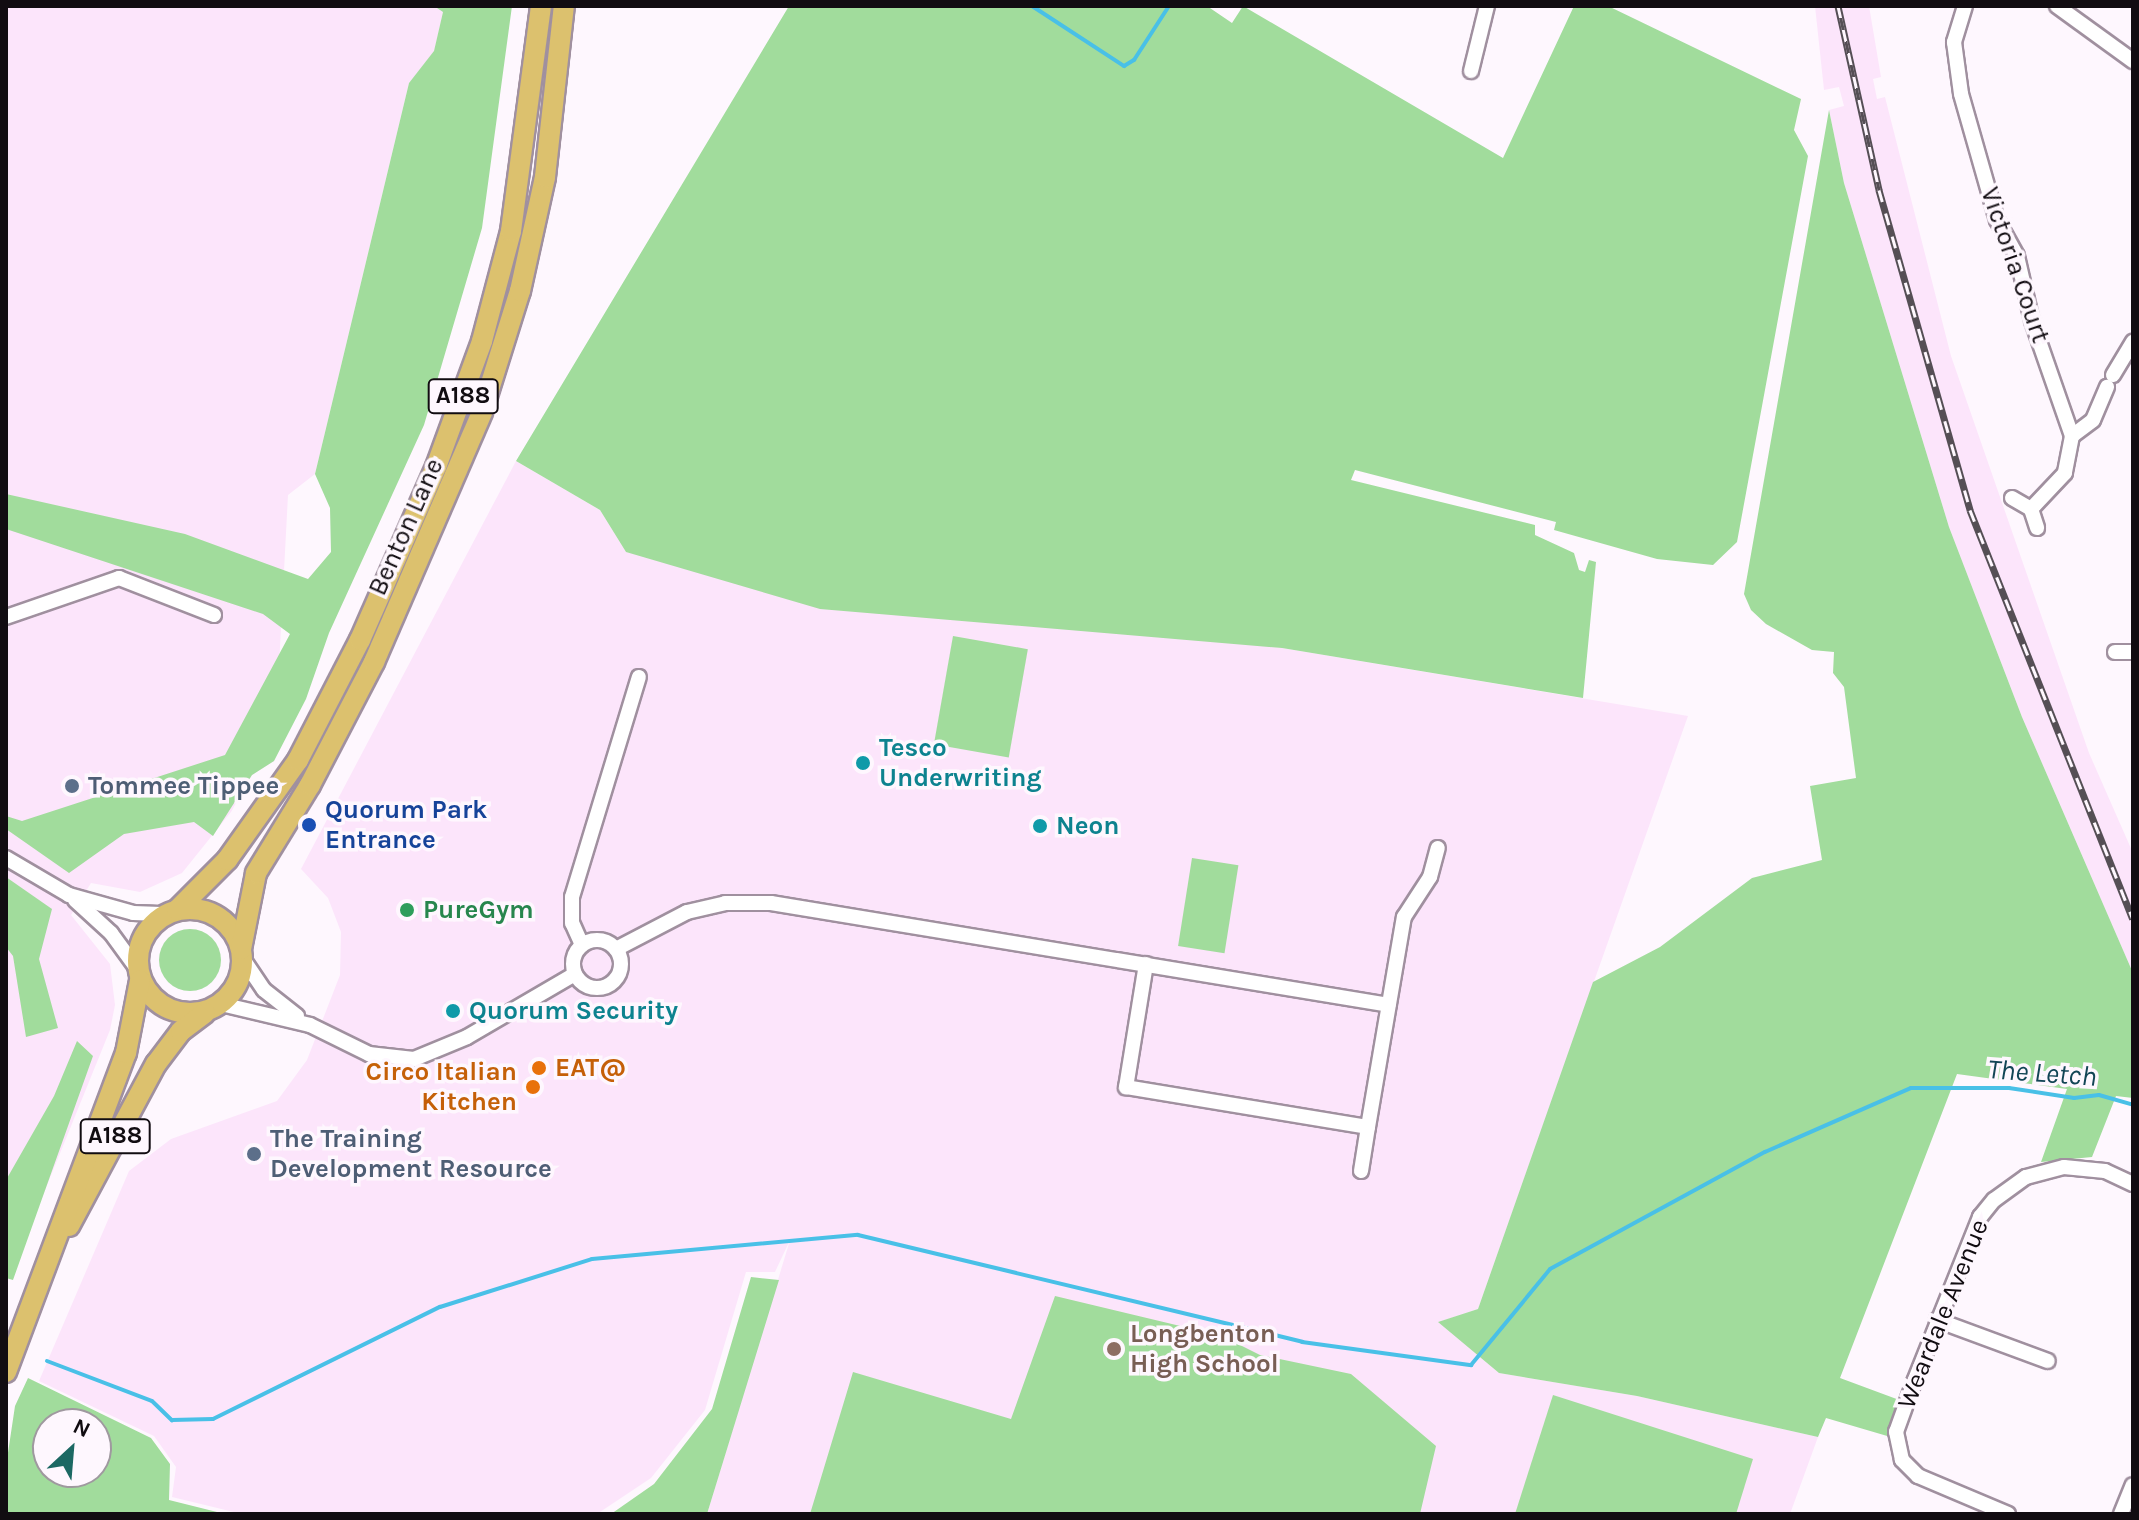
<!DOCTYPE html>
<html>
<head>
<meta charset="utf-8">
<style>
  body { margin:0 }
  #map { position:relative; width:2139px; height:1520px; overflow:hidden; background:#fef7fe; font-family:Karla,sans-serif }
  div>[style] { position:absolute }
  [style*='--x'] { left:calc(var(--x)*1px); top:calc(var(--y)*1px); width:calc(var(--w)*1px); rotate:calc(var(--a)*1deg) }
  .built>* { inset:0; background:#fce5fb }
  .green>* { inset:0; background:#a1dc9c; transform-origin:0 0 }
  .round { border-radius:50% }
  .stream>* { height:4px; margin:-2px; padding:0 2px; transform-origin:2px; border-radius:2px; background:#49c0e7 }
  .roads { filter:drop-shadow(2px 0 #a0909f) drop-shadow(-2px 0 #a0909f) drop-shadow(0 2px #a0909f) drop-shadow(0 -2px #a0909f) }
  .minor>* { height:14px; margin:-7px; padding:0 7px; transform-origin:7px; border-radius:7px; background:#fff }
  .minor>.ring { margin:-7px; padding:0; box-sizing:content-box; background:none; border:14px solid #fff; border-radius:50% }
  .primary>* { height:20px; margin:-10px; padding:0 10px; transform-origin:10px; border-radius:10px; background:#dcc16e }
  .primary>.ring { margin:-10px; padding:0; box-sizing:content-box; background:none; border:20px solid #dcc16e; border-radius:50% }
  .rail>* { height:7px; margin-top:-3.5px; transform-origin:0; background:repeating-linear-gradient(90deg,#fef7fe 0 12px,#554f55 0 24px); box-sizing:border-box; border-block:2px solid #554f55 }
  .dots>* { width:22px; height:22px; translate:-50% -50%; box-sizing:border-box; border:4px solid #fef7fe; border-radius:50% }
  span { translate:-50% -50%; white-space:nowrap; text-align:center; line-height:1.15; -webkit-text-stroke:7px #fef7fe; paint-order:stroke }
  .shield-label span { padding:2px 6px; background:#fef7fe; border:2px solid; border-radius:6px; -webkit-text-stroke-width:0 }
  .shield-label { font-size:24px; color:#110c11; font-weight:700 }
  .street-label { font-size:26px; color:#110c11 }
  .culture-label { font-size:26px; color:#0d838f; font-weight:700 }
  .left { translate:0 -50%; text-align:left }
  .service-label { font-size:26px; color:#4e5e75; font-weight:700 }
  .transit-label { font-size:26px; color:#164399; font-weight:700 }
  .leisure-label { font-size:26px; color:#27864d; font-weight:700 }
  .food-label { font-size:26px; color:#c56008; font-weight:700 }
  .right { translate:-100% -50%; text-align:right }
  .education-label { font-size:26px; color:#785e54; font-weight:700 }
  .water-label { font-size:28px; color:#124555; font-style:italic }
  .frame { position:absolute; inset:0; border:8px solid #110c11; pointer-events:none }
  .north { position:absolute; left:32px; top:1408px; width:80px; height:80px; box-sizing:border-box; background:#fef7fe; border:2px solid #9f999f; border-radius:50%; rotate:26deg; font-size:22px; font-weight:700; line-height:32px; text-align:center; color:#110c11 }
  .north::after { content:''; display:block; margin:auto; width:28px; height:36px; background:#1c6863; clip-path:polygon(50% 0,100% 100%,50% 72%,0 100%) }
</style>
</head>
<body>
<div id="map">
  <div class="built">
    <i style="clip-path:polygon(6px 6px,434px 6px,443px 12px,434px 52px,409px 83px,315px 474px,288px 495px,274px 761px,252px 775px,231px 812px,182px 873px,140px 892px,91px 883px,71px 915px,110px 964px,115px 1005px,110px 1030px,24px 1242px,6px 1241px)"></i>
    <i style="clip-path:polygon(1815px 6px,1869px 6px,1881px 77px,1873px 79px,1877px 99px,1885px 97px,1951px 356px,2089px 753px,2133px 853px,2133px 973px,2022px 717px,1949px 527px,1844px 183px,1829px 110px,1844px 106px,1839px 87px,1824px 90px)"></i>
    <i style="clip-path:polygon(516px 461px,600px 510px,626px 552px,1282px 648px,1688px 716px,1478px 1309px,1439px 1322px,1499px 1373px,1637px 1396px,1818px 1437px,1790px 1514px,707px 1514px,790px 1240px,775px 1272px,746px 1272px,705px 1410px,651px 1478px,597px 1514px,242px 1514px,172px 1497px,176px 1467px,154px 1436px,39px 1381px,129px 1171px,171px 1139px,277px 1101px,307px 1060px,340px 975px,341px 932px,328px 898px,301px 869px)"></i>
  </div>
  <div class="green">
    <i style="clip-path:polygon(434px 6px,512px 6px,482px 228px,424px 425px,329px 633px,306px 699px,274px 761px,252px 775px,213px 836px,194px 822px,124px 834px,69px 873px,6px 829px,6px 816px,22px 821px,225px 755px,290px 634px,263px 614px,6px 529px,6px 494px,185px 534px,308px 579px,331px 552px,330px 508px,315px 474px,409px 83px,434px 51px,443px 12px)"></i>
    <i style="clip-path:polygon(789px 6px,1207px 6px,1232px 23px,1243px 6px,1503px 158px,1574px 6px,1608px 6px,1801px 99px,1794px 130px,1808px 156px,1737px 542px,1713px 565px,1657px 559px,1554px 530px,1556px 522px,1355px 470px,1351px 480px,1535px 525px,1535px 535px,1574px 553px,1579px 570px,1585px 572px,1589px 560px,1596px 562px,1583px 698px,1282px 648px,820px 609px,626px 552px,600px 510px,516px 461px)"></i>
    <i style="clip-path:polygon(1829px 110px,1844px 183px,1949px 527px,2022px 717px,2133px 973px,2133px 1098px,2116px 1096px,2092px 1157px,2041px 1162px,2067px 1089px,1957px 1074px,1840px 1378px,1902px 1401px,1894px 1438px,1826px 1418px,1818px 1437px,1637px 1396px,1499px 1373px,1438px 1322px,1478px 1309px,1593px 982px,1660px 947px,1752px 878px,1822px 860px,1810px 786px,1856px 778px,1844px 687px,1833px 673px,1834px 652px,1812px 650px,1766px 624px,1751px 610px,1744px 594px)"></i>
    <i style="left:953px;top:636px;width:76px;height:110px;rotate:10deg"></i>
    <i style="left:1192px;top:858px;width:47px;height:89px;rotate:9deg"></i>
    <i style="clip-path:polygon(6px 877px,52px 909px,39px 959px,58px 1028px,26px 1037px,13px 956px,6px 947px)"></i>
    <i class="round" style="left:159px;top:929px;width:62px;height:62px"></i>
    <i style="clip-path:polygon(77px 1041px,93px 1056px,13px 1280px,6px 1278px,6px 1180px,54px 1096px)"></i>
    <i style="clip-path:polygon(751px 1277px,779px 1280px,707px 1514px,611px 1514px,654px 1484px,712px 1409px)"></i>
    <i style="clip-path:polygon(1055px 1296px,1222px 1336px,1260px 1355px,1351px 1374px,1436px 1446px,1420px 1514px,810px 1514px,853px 1372px,1011px 1419px)"></i>
    <i style="clip-path:polygon(evenodd,28px 1378px,151px 1438px,170px 1464px,169px 1500px,225px 1514px,6px 1514px,6px 1466px,15px 1406px,28px 1378px,48px 1424px,96px 1424px,96px 1472px,48px 1472px,48px 1424px)"></i>
    <i style="clip-path:polygon(1553px 1395px,1753px 1459px,1736px 1514px,1515px 1514px)"></i>
  </div>
  <div class="stream">
    <i style="--x:1032;--y:6;--w:110;--a:33.1"></i>
    <i style="--x:1124;--y:66;--w:12;--a:-31"></i>
    <i style="--x:1134;--y:60;--w:64;--a:-57.1"></i>
    <i style="--x:47;--y:1361;--w:112;--a:20.9"></i>
    <i style="--x:152;--y:1401;--w:28;--a:44"></i>
    <i style="--x:172;--y:1420;--w:41;--a:-1.4"></i>
    <i style="--x:213;--y:1419;--w:253;--a:-26.3"></i>
    <i style="--x:440;--y:1307;--w:159;--a:-17.5"></i>
    <i style="--x:592;--y:1259;--w:267;--a:-5.2"></i>
    <i style="--x:858;--y:1235;--w:457;--a:13.5"></i>
    <i style="--x:1302;--y:1342;--w:171;--a:7.8"></i>
    <i style="--x:1471;--y:1365;--w:124;--a:-50.5"></i>
    <i style="--x:1550;--y:1269;--w:245;--a:-28.6"></i>
    <i style="--x:1765;--y:1152;--w:159;--a:-23.7"></i>
    <i style="--x:1911;--y:1088;--w:98;--a:0"></i>
    <i style="--x:2009;--y:1088;--w:66;--a:8.7"></i>
    <i style="--x:2074;--y:1098;--w:25;--a:-7"></i>
    <i style="--x:2099;--y:1095;--w:35;--a:16"></i>
  </div>
  <div class="roads">
    <div class="minor">
      <i style="--x:1965;--y:6;--w:38;--a:107"></i>
      <i style="--x:1954;--y:42;--w:52;--a:82.3"></i>
      <i style="--x:1961;--y:94;--w:131;--a:74.1"></i>
      <i style="--x:1997;--y:220;--w:41;--a:60.9"></i>
      <i style="--x:2017;--y:256;--w:67;--a:77"></i>
      <i style="--x:2032;--y:321;--w:122;--a:70.8"></i>
      <i style="--x:2072;--y:436;--w:38;--a:101"></i>
      <i style="--x:2065;--y:473;--w:50;--a:133.4"></i>
      <i style="--x:2057;--y:6;--w:94;--a:35.9"></i>
      <i style="--x:1471;--y:71;--w:67;--a:-76.2"></i>
      <i style="--x:2113;--y:375;--w:39;--a:-59"></i>
      <i style="--x:2072;--y:436;--w:26;--a:-37"></i>
      <i style="--x:2093;--y:420;--w:36;--a:-67"></i>
      <i style="--x:2012;--y:498;--w:22;--a:30"></i>
      <i style="--x:2031;--y:509;--w:20;--a:72"></i>
      <i style="--x:6;--y:617;--w:120;--a:-19"></i>
      <i style="--x:119;--y:578;--w:102;--a:21.3"></i>
      <i style="--x:2115;--y:652;--w:18;--a:0"></i>
      <i style="--x:6;--y:858;--w:73;--a:30.4"></i>
      <i style="--x:69;--y:895;--w:66;--a:15.7"></i>
      <i style="--x:133;--y:913;--w:35;--a:2"></i>
      <i style="--x:75;--y:900;--w:49;--a:42.5"></i>
      <i style="--x:111;--y:933;--w:46;--a:53.9"></i>
      <i class="ring" style="left:573px;top:940px;width:34px;height:34px"></i>
      <i style="--x:582;--y:945;--w:24;--a:-114"></i>
      <i style="--x:572;--y:923;--w:26;--a:-90"></i>
      <i style="--x:572;--y:897;--w:230;--a:-73.1"></i>
      <i style="--x:616;--y:949;--w:80;--a:-27.5"></i>
      <i style="--x:687;--y:912;--w:39;--a:-13"></i>
      <i style="--x:725;--y:903;--w:46;--a:0"></i>
      <i style="--x:771;--y:903;--w:626;--a:9.37"></i>
      <i style="--x:243;--y:959;--w:37;--a:56"></i>
      <i style="--x:264;--y:990;--w:42;--a:38.2"></i>
      <i style="--x:1146;--y:964;--w:125;--a:99.2"></i>
      <i style="--x:1126;--y:1087;--w:245;--a:9.4"></i>
      <i style="--x:1368;--y:1127;--w:213;--a:-80.3"></i>
      <i style="--x:1404;--y:917;--w:48;--a:-57"></i>
      <i style="--x:1430;--y:877;--w:30;--a:-75"></i>
      <i style="--x:221;--y:1004;--w:91;--a:13.3"></i>
      <i style="--x:310;--y:1025;--w:66;--a:26.2"></i>
      <i style="--x:369;--y:1054;--w:45;--a:6.3"></i>
      <i style="--x:414;--y:1059;--w:57;--a:-22.5"></i>
      <i style="--x:467;--y:1037;--w:125;--a:-30.3"></i>
      <i style="--x:1361;--y:1171;--w:45;--a:-81"></i>
      <i style="--x:1937;--y:1320;--w:118;--a:20.3"></i>
      <i style="--x:2008;--y:1514;--w:98;--a:-157.1"></i>
      <i style="--x:1918;--y:1476;--w:23;--a:-135"></i>
      <i style="--x:1902;--y:1460;--w:29;--a:-102"></i>
      <i style="--x:1896;--y:1432;--w:53;--a:-70.2"></i>
      <i style="--x:1914;--y:1382;--w:178;--a:-68.2"></i>
      <i style="--x:1980;--y:1217;--w:22;--a:-51"></i>
      <i style="--x:1994;--y:1200;--w:39;--a:-36"></i>
      <i style="--x:2026;--y:1177;--w:39;--a:-15"></i>
      <i style="--x:2064;--y:1167;--w:41;--a:5.6"></i>
      <i style="--x:2105;--y:1171;--w:31;--a:25"></i>
      <i style="--x:2121;--y:1514;--w:31;--a:-68"></i>
    </div>
    <div class="primary">
      <i class="ring" style="left:138px;top:909px;width:84px;height:84px"></i>
      <i style="--x:177;--y:910;--w:71;--a:-45"></i>
      <i style="--x:227;--y:860;--w:123;--a:-54.6"></i>
      <i style="--x:298;--y:760;--w:135;--a:-62.7"></i>
      <i style="--x:360;--y:640;--w:189;--a:-66.3"></i>
      <i style="--x:436;--y:467;--w:134;--a:-69.9"></i>
      <i style="--x:482;--y:341;--w:114;--a:-75.2"></i>
      <i style="--x:511;--y:231;--w:227;--a:-82.4"></i>
      <i style="--x:241;--y:949;--w:77;--a:-78.8"></i>
      <i style="--x:256;--y:873;--w:103;--a:-58.5"></i>
      <i style="--x:310;--y:785;--w:139;--a:-62.5"></i>
      <i style="--x:374;--y:662;--w:272;--a:-66.6"></i>
      <i style="--x:482;--y:412;--w:127;--a:-72.6"></i>
      <i style="--x:520;--y:291;--w:117;--a:-77.6"></i>
      <i style="--x:545;--y:177;--w:172;--a:-83.7"></i>
      <i style="--x:69;--y:1226;--w:184;--a:-61.8"></i>
      <i style="--x:156;--y:1064;--w:41;--a:-52.9"></i>
      <i style="--x:181;--y:1031;--w:30;--a:-37"></i>
      <i style="--x:6;--y:1372;--w:341;--a:-69.4"></i>
      <i style="--x:126;--y:1053;--w:74;--a:-79.1"></i>
    </div>
  </div>
  <div class="rail">
    <i style="--x:1838;--y:6;--w:189;--a:77.4"></i>
    <i style="--x:1879;--y:190;--w:333;--a:74.1"></i>
    <i style="--x:1970;--y:510;--w:440;--a:68.3"></i>
  </div>
  <div class="dots">
    <i style="left:863px;top:763px;background:#0f9aa8"></i>
    <i style="left:72px;top:786px;background:#5c6f8a"></i>
    <i style="left:309px;top:825px;background:#1a4fb4"></i>
    <i style="left:1040px;top:826px;background:#0f9aa8"></i>
    <i style="left:407px;top:910px;background:#2e9e5b"></i>
    <i style="left:453px;top:1011px;background:#0f9aa8"></i>
    <i style="left:539px;top:1068px;background:#e8710a"></i>
    <i style="left:533px;top:1087px;background:#e8710a"></i>
    <i style="left:254px;top:1154px;background:#5c6f8a"></i>
    <i style="left:1114px;top:1349px;background:#8d6e63"></i>
  </div>
  <div class="shield-label">
    <span style="left:463px;top:396px">A188</span>
    <span style="left:115px;top:1136px">A188</span>
  </div>
  <div class="street-label">
    <span style="left:2015px;top:265px;rotate:71deg">Victoria Court</span>
    <span style="left:406px;top:527px;rotate:-66deg">Benton Lane</span>
    <span style="left:1943px;top:1314px;rotate:-68deg">Weardale Avenue</span>
  </div>
  <div class="culture-label">
    <span class="left" style="left:879px;top:763px">Tesco<br>Underwriting</span>
    <span class="left" style="left:1056px;top:826px">Neon</span>
    <span class="left" style="left:469px;top:1011px">Quorum Security</span>
  </div>
  <div class="service-label">
    <span class="left" style="left:88px;top:786px">Tommee Tippee</span>
    <span class="left" style="left:270px;top:1154px">The Training<br>Development Resource</span>
  </div>
  <div class="transit-label">
    <span class="left" style="left:325px;top:825px">Quorum Park<br>Entrance</span>
  </div>
  <div class="leisure-label">
    <span class="left" style="left:423px;top:910px">PureGym</span>
  </div>
  <div class="food-label">
    <span class="left" style="left:555px;top:1068px">EAT@</span>
    <span class="right" style="left:517px;top:1087px">Circo Italian<br>Kitchen</span>
  </div>
  <div class="education-label">
    <span class="left" style="left:1130px;top:1349px">Longbenton<br>High School</span>
  </div>
  <div class="water-label">
    <span style="left:2042px;top:1073px;rotate:4deg">The Letch</span>
  </div>
  <div class="frame"></div>
  <div class="north">N</div>
</div>
</body>
</html>
